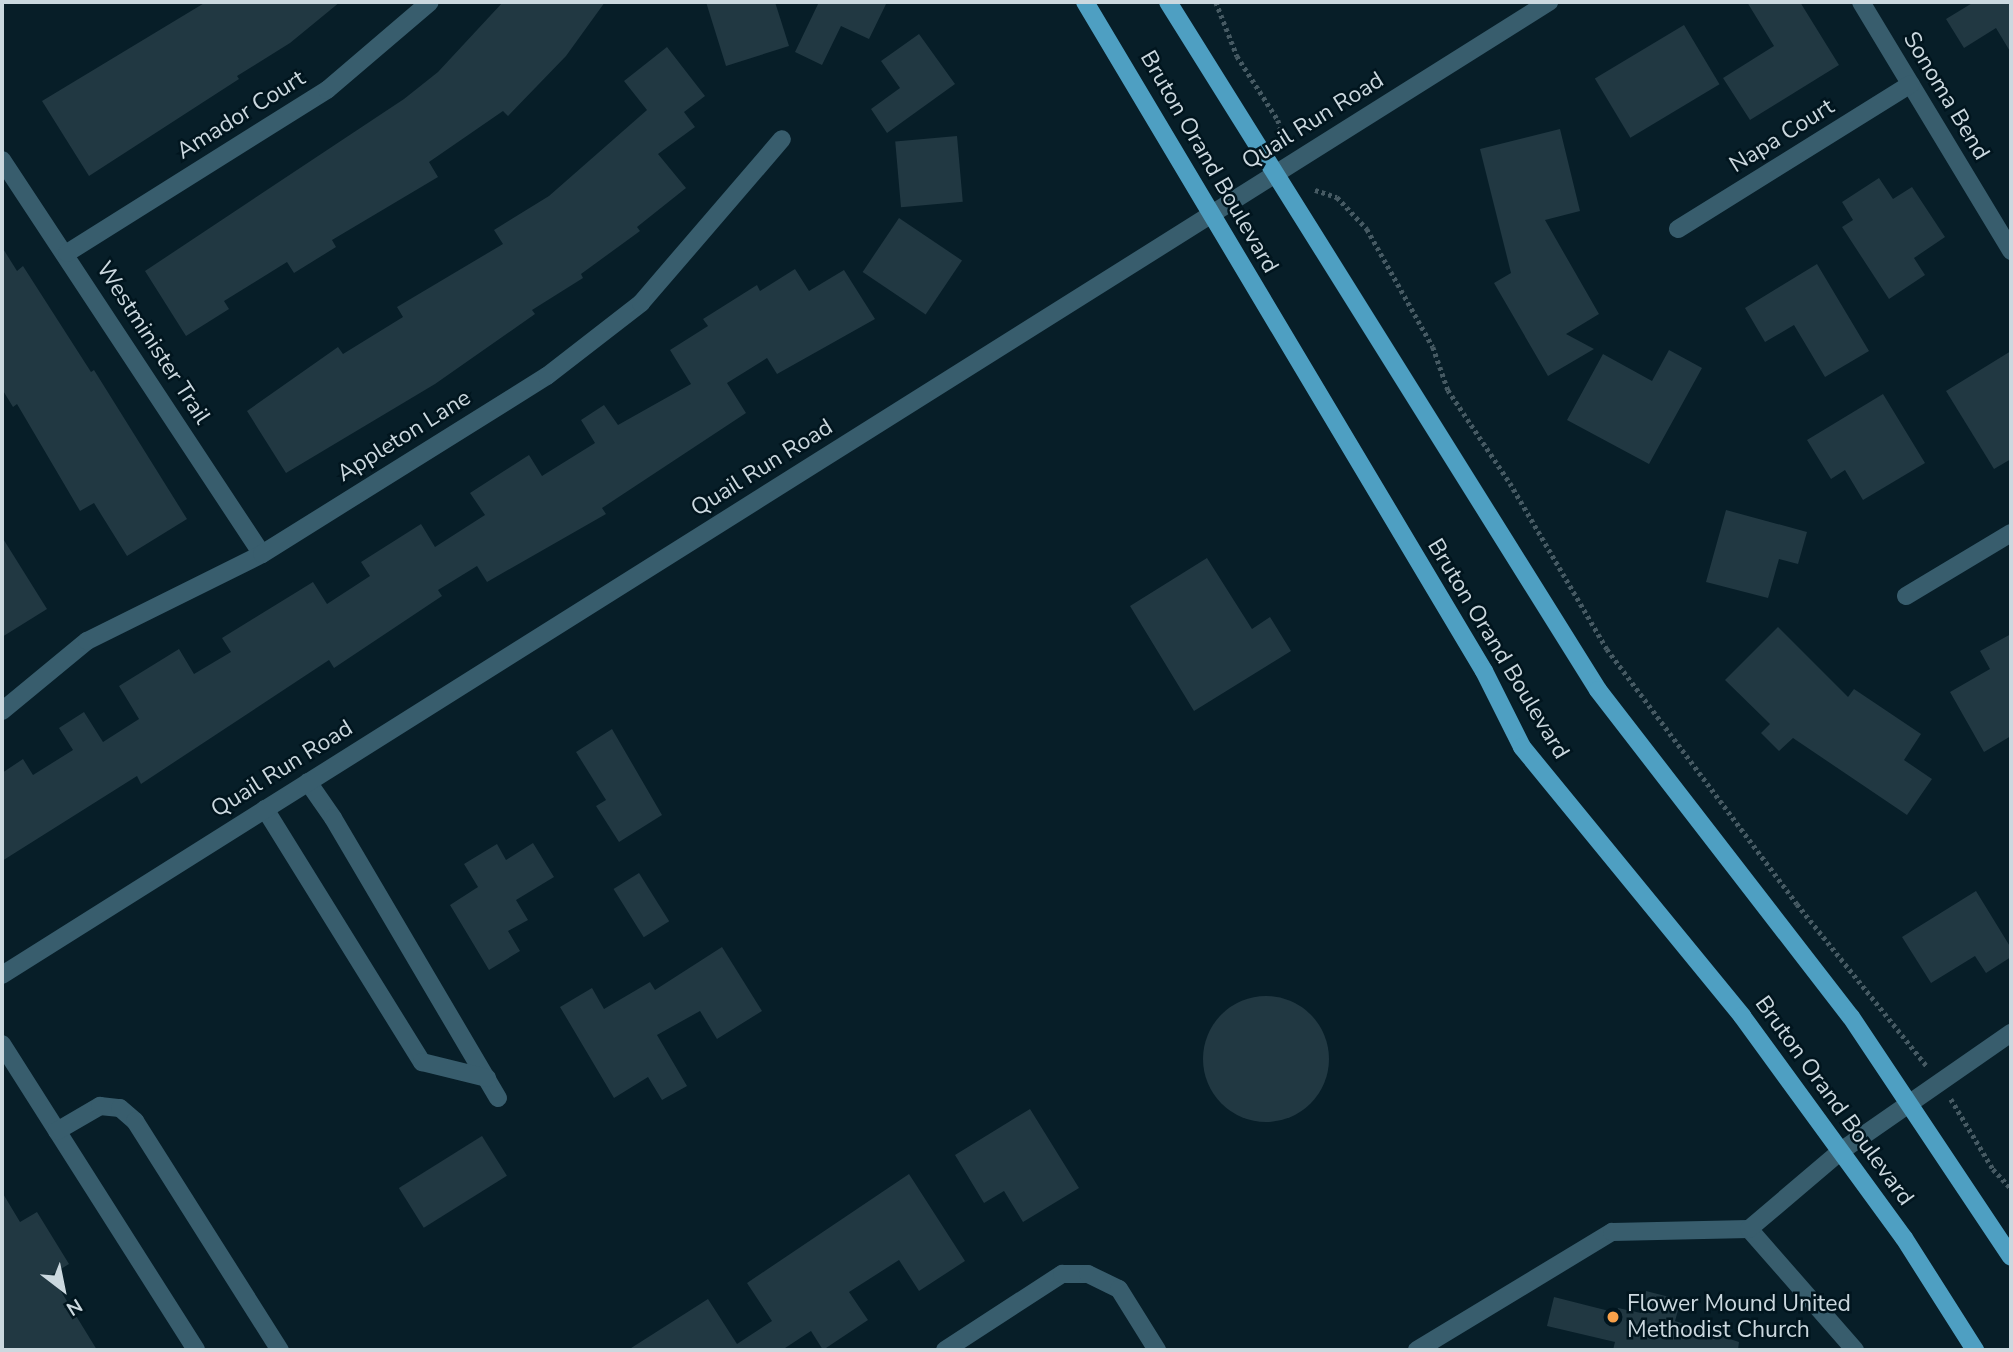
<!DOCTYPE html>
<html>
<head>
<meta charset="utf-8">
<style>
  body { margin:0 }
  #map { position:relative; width:2013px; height:1352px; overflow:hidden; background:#071e28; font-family:"Nunito Sans",sans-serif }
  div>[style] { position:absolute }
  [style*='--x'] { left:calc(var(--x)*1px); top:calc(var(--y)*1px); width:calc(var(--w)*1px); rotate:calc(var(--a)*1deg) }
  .building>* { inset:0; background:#213842; transform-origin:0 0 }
  .round { border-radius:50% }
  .path>* { height:4.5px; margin-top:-2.25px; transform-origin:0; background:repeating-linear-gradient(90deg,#465a63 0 3.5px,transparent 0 7px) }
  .minor>* { height:18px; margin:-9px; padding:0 9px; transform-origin:9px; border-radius:9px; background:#385d6d }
  .major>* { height:18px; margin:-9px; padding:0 9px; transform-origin:9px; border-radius:9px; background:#4e9fc2 }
  .dots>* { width:19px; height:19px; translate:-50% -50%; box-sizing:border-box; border:4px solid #01151e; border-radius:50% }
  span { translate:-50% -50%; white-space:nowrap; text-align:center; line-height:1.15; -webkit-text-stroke:5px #01151e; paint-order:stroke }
  .street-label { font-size:23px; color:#cbd8df }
  .poi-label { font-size:23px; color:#cbd8df }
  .left { translate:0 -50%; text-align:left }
  .frame { position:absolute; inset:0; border:4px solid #cbd8df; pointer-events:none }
  .north { position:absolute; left:28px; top:1254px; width:70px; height:70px; -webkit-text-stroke:5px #01151e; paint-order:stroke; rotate:148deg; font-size:19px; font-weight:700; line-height:28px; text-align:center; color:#cbd8df }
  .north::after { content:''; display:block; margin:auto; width:24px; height:32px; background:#cbd8df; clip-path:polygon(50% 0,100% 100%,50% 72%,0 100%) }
</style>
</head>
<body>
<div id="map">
  <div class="building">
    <i style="clip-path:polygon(206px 2px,340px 2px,290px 43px,237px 76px,239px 79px,89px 176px,42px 101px)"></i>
    <i style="clip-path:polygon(503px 2px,605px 2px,566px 56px,508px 116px,503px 111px,429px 162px,438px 177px,332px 240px,336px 247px,294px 273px,287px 262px,224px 301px,229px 309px,186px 336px,145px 271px,404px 99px,438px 72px)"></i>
    <i style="clip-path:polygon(706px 2px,775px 2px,789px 46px,726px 66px)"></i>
    <i style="clip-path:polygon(819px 2px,887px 2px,869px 39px,841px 26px,822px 65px,795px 52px)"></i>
    <i style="clip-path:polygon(1747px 2px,1800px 2px,1839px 65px,1750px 120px,1723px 78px,1774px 46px)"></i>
    <i style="clip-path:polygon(1974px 2px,2011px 2px,2011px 53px,1996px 28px,1964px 48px,1946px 19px)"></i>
    <i style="left:1684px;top:25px;width:69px;height:104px;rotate:59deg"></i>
    <i style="clip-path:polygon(919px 34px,955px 84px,887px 133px,871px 109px,900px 88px,881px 61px)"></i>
    <i style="clip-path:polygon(667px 47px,705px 96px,684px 112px,695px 127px,658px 154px,686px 188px,637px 227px,640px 231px,581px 274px,583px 278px,532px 310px,535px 314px,435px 384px,286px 473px,247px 411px,338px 347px,343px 354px,403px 317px,397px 307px,503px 244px,494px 230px,549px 196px,647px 110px,624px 81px)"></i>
    <i style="clip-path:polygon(1560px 129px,1580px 211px,1545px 220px,1599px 314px,1566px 334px,1594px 349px,1548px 376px,1494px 283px,1511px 273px,1480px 149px)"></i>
    <i style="left:957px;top:136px;width:66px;height:62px;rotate:85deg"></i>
    <i style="clip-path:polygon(1879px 178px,1893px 199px,1912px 187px,1945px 237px,1914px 258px,1925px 275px,1889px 299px,1842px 227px,1853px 220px,1842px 202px)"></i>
    <i style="left:899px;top:218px;width:76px;height:65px;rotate:34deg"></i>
    <i style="clip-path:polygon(2px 247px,17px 271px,23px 266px,91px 372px,94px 370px,187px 519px,127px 556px,94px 503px,80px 511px,17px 404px,13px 407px,2px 389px)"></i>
    <i style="clip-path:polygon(1817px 264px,1869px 351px,1825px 377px,1794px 325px,1765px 342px,1745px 308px)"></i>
    <i style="clip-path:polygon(795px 269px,809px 291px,844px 270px,875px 319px,777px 374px,767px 358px,727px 383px,746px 413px,602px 508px,606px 514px,487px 582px,477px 566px,438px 590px,442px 596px,334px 668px,329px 660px,141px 784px,137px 776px,2px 861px,2px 773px,23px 759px,33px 775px,73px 750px,59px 728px,84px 712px,103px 742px,139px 719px,119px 686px,179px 649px,194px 674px,231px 652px,222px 638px,313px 582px,327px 604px,370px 576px,361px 562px,421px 524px,435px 547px,485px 515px,470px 493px,504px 471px,529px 455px,542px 476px,595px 443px,581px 420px,604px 405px,618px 425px,691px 384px,670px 350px,708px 326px,703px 319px,757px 285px,760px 291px)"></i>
    <i style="clip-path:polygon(1669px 350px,1702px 368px,1649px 464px,1567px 420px,1603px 354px,1652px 381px)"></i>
    <i style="clip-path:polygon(2011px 351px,2011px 459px,1994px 469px,1946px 391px)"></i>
    <i style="clip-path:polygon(1883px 394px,1925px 463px,1863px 500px,1845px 470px,1831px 479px,1807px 440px)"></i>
    <i style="clip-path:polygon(1726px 510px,1807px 532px,1798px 564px,1779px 559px,1768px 598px,1706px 582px)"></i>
    <i style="clip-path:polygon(2px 537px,47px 609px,2px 637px)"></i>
    <i style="clip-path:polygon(1207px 558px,1252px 629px,1270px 617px,1291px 651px,1194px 711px,1130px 606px)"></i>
    <i style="clip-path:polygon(1778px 627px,1848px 697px,1854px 689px,1921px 734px,1904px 760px,1932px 779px,1907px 815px,1793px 738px,1779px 751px,1761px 733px,1770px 724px,1725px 680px)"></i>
    <i style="clip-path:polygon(2011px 634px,2011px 736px,1984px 752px,1950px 692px,1990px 669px,1980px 651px)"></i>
    <i style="clip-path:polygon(612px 729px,662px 815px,619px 842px,596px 806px,606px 800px,576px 752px)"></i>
    <i style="clip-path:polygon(533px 843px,554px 877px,516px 900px,528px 920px,508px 931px,520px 951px,489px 970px,450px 905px,478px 887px,464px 864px,497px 844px,506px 860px)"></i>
    <i style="left:639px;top:873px;width:57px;height:30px;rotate:58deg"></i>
    <i style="clip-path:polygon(1976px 891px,2011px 948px,2011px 957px,1986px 973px,1975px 956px,1931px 983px,1902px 937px)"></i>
    <i style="clip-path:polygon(722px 947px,762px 1011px,717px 1039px,700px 1011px,657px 1035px,687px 1086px,662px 1100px,648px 1077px,614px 1098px,560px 1007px,592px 988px,604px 1009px,650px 982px,655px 990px)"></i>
    <i class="round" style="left:1203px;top:996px;width:126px;height:126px"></i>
    <i style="clip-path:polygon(1030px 1109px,1079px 1188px,1023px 1222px,1004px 1191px,984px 1203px,955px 1155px)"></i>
    <i style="left:482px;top:1136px;width:47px;height:98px;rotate:58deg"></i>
    <i style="clip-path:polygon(909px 1174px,965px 1261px,919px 1291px,899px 1260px,849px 1292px,868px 1320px,823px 1350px,811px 1331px,782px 1350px,628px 1350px,708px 1299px,737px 1344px,772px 1321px,747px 1283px)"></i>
    <i style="clip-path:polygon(2px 1192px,20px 1222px,37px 1212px,69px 1264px,51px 1275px,97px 1350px,2px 1350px)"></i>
    <i style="clip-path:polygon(1646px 1291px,1681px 1300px,1675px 1321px,1739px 1342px,1738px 1350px,1613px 1350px,1615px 1342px,1547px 1326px,1554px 1297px,1617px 1313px,1618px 1308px,1641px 1313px)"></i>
  </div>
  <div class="path">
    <i style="--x:1216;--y:2;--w:58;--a:68.7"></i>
    <i style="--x:1237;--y:56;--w:76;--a:57.4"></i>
    <i style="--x:1278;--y:120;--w:22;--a:74"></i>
    <i style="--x:1315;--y:190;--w:23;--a:18"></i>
    <i style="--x:1337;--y:197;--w:44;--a:46.8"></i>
    <i style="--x:1367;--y:229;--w:135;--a:60.8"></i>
    <i style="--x:1433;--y:347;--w:46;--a:70.8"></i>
    <i style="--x:1448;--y:390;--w:112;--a:56.3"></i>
    <i style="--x:1510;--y:483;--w:192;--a:59.7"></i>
    <i style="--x:1607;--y:649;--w:318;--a:53.3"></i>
    <i style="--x:1797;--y:904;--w:208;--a:51.3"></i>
    <i style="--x:1951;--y:1099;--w:82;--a:59"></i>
    <i style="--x:1993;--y:1169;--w:26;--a:47"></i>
  </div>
  <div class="minor">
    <i style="--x:1861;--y:2;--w:291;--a:58.9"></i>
    <i style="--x:2;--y:160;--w:472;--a:56.6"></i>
    <i style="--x:1678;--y:229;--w:274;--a:-31.9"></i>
    <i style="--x:67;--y:253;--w:307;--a:-32.1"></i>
    <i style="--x:327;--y:90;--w:135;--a:-40.5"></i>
    <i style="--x:1906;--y:596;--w:122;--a:-31"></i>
    <i style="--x:2;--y:711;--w:110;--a:-39.5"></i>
    <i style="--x:87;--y:641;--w:195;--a:-26.4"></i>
    <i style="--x:262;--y:554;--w:336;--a:-32"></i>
    <i style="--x:547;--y:376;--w:119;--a:-37.8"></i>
    <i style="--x:641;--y:303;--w:216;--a:-49.3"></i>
    <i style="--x:308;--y:782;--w:44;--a:55.2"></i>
    <i style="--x:333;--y:818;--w:325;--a:59.5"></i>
    <i style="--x:265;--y:809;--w:298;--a:58.2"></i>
    <i style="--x:422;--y:1062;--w:67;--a:13.8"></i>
    <i style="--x:2;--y:975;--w:1828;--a:-32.17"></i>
    <i style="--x:2;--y:1044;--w:362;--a:57.6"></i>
    <i style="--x:57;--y:1131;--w:50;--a:-30.2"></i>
    <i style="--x:100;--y:1106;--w:20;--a:6"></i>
    <i style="--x:120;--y:1108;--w:20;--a:41"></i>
    <i style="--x:135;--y:1121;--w:271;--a:57.7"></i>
    <i style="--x:1749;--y:1229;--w:161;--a:48.8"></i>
    <i style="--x:945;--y:1350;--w:140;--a:-33"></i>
    <i style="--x:1062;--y:1274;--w:26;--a:0"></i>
    <i style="--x:1088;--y:1274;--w:34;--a:26"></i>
    <i style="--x:1119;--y:1289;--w:72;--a:58.1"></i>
    <i style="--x:1417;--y:1350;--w:228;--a:-31.2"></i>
    <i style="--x:1612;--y:1232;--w:137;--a:-1.3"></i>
    <i style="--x:1749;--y:1229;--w:121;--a:-40.3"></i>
    <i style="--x:1841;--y:1151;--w:207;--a:-34.8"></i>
  </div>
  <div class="major">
    <i style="--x:1085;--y:2;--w:779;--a:59.19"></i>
    <i style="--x:1484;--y:671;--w:85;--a:63.4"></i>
    <i style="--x:1522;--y:747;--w:348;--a:50.7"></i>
    <i style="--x:1742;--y:1016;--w:275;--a:53.9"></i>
    <i style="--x:1904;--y:1238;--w:133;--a:57.6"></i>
    <i style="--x:1168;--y:2;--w:811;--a:57.99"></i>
    <i style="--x:1598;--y:690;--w:413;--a:52.3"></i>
    <i style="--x:1851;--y:1017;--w:288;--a:56.3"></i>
  </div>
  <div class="dots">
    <i style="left:1613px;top:1317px;background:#f8a14a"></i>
  </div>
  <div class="street-label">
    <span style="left:1946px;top:96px;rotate:59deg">Sonoma Bend</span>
    <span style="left:241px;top:115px;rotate:-32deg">Amador Court</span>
    <span style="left:1313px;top:121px;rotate:-32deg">Quail Run Road</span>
    <span style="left:1782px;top:136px;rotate:-32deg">Napa Court</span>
    <span style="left:1209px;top:162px;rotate:60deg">Bruton Orand Boulevard</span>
    <span style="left:153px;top:343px;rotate:57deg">Westminister Trail</span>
    <span style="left:404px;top:436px;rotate:-32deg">Appleton Lane</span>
    <span style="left:762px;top:468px;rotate:-32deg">Quail Run Road</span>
    <span style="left:1498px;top:649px;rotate:59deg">Bruton Orand Boulevard</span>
    <span style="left:282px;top:769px;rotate:-32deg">Quail Run Road</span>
    <span style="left:1834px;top:1101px;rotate:54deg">Bruton Orand Boulevard</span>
  </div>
  <div class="poi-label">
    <span class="left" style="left:1627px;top:1317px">Flower Mound United<br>Methodist Church</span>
  </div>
  <div class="frame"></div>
  <div class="north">N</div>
</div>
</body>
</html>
